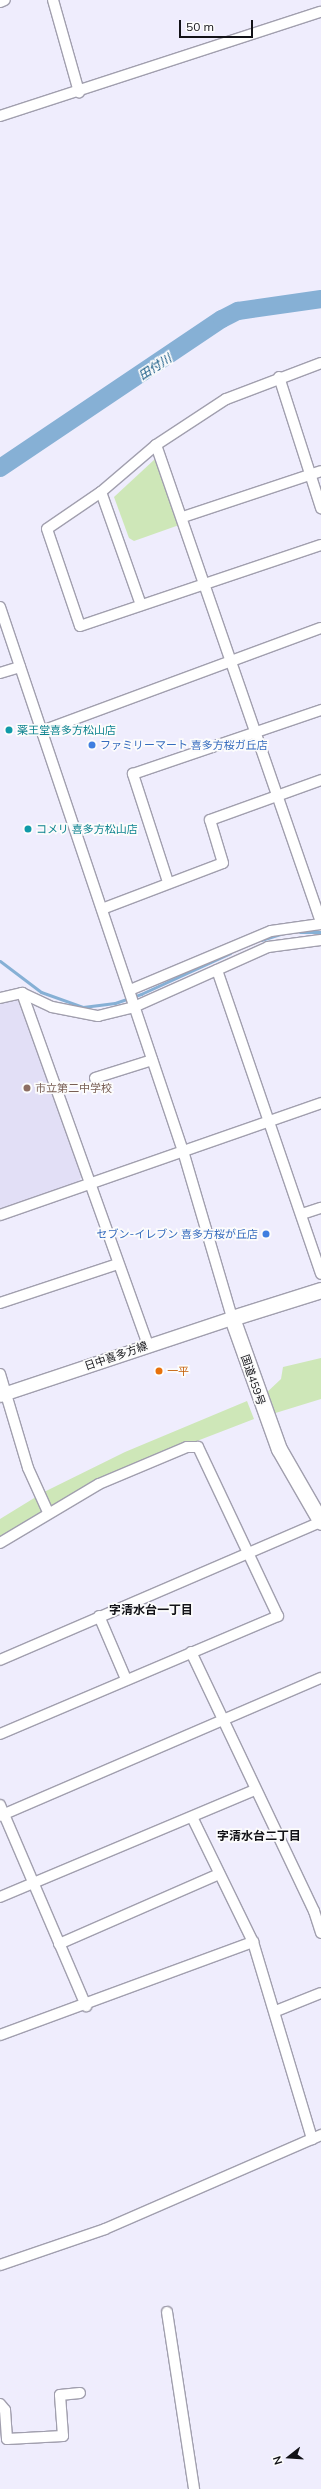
<!DOCTYPE html>
<html>
<head>
<meta charset="utf-8">
<style>
  body { margin:0 }
  #map { position:relative; width:321px; height:2489px; overflow:hidden; background:#efedfd; font-family:Mulish,"Noto Sans JP",sans-serif }
  div>[style] { position:absolute }
  [style*='--x'] { left:calc(var(--x)*1px); top:calc(var(--y)*1px); width:calc(var(--w)*1px); rotate:calc(var(--a)*1deg) }
  .built>* { inset:0; background:#e2dff6 }
  .green>* { inset:0; background:#cee7b8 }
  .stream>* { height:3px; margin:-1.5px; padding:0 1.5px; transform-origin:1.5px; border-radius:1.5px; background:#86b0d5 }
  .river>* { height:18px; margin:-9px; padding:0 9px; transform-origin:9px; border-radius:9px; background:#86b0d5 }
  .roads { filter:drop-shadow(1px 0 #a19fae) drop-shadow(-1px 0 #a19fae) drop-shadow(0 1px #a19fae) drop-shadow(0 -1px #a19fae) }
  .minor>* { height:10px; margin:-5px; padding:0 5px; transform-origin:5px; border-radius:5px; background:#fff }
  .major>* { height:13px; margin:-6.5px; padding:0 6.5px; transform-origin:6.5px; border-radius:6.5px; background:#fff }
  .highway>* { height:15px; margin:-7.5px; padding:0 7.5px; transform-origin:7.5px; border-radius:7.5px; background:#fff }
  .dots>* { width:11px; height:11px; translate:-50% -50%; box-sizing:border-box; border:2px solid #fcfcfc; border-radius:50% }
  span { translate:-50% -50%; white-space:nowrap; text-align:center; line-height:1.15; -webkit-text-stroke:3.5px #fcfcfc; paint-order:stroke }
  .culture-label { font-size:11px; color:#0d838f }
  .left { translate:0 -50%; text-align:left }
  .shop-label { font-size:11px; color:#366cbe }
  .right { translate:-100% -50%; text-align:right }
  .education-label { font-size:11px; color:#785e54 }
  .street-label { font-size:11px; color:#121217 }
  .food-label { font-size:11px; color:#c56008 }
  .water-label { font-size:12px; color:#08507e; font-style:italic }
  .neighbourhood-label { font-size:12px; color:#121217; font-weight:700 }
  .north { position:absolute; left:269px; top:2437px; width:40px; height:40px; -webkit-text-stroke:3px #fcfcfc; paint-order:stroke; rotate:253deg; font-size:11px; font-weight:700; line-height:16px; text-align:center; color:#121217 }
  .north::after { content:''; display:block; margin:auto; width:14px; height:18px; background:#121217; clip-path:polygon(50% 0,100% 100%,50% 72%,0 100%) }
  .scale { position:absolute; left:179px; top:20px; width:74px; height:18px; box-sizing:border-box; border:2px solid #121217; border-top:0; padding-left:5px; font-size:12px; line-height:14px; white-space:nowrap; color:#121217; -webkit-text-stroke:3px #fcfcfc; paint-order:stroke }
</style>
</head>
<body>
<div id="map">
  <div class="built">
    <i style="clip-path:polygon(16px 997px,23px 1000px,83px 1173px,78px 1183px,0 1210px,0 1003px)"></i>
  </div>
  <div class="green">
    <i style="clip-path:polygon(155px 459px,182px 524px,134px 541px,129px 538px,114px 497px)"></i>
    <i style="clip-path:polygon(321px 1358px,321px 1399px,269px 1415px,263px 1396px,281px 1379px,283px 1367px)"></i>
    <i style="clip-path:polygon(247px 1401px,254px 1419px,158px 1456px,0 1539px,0 1519px,44px 1492px,125px 1452px)"></i>
  </div>
  <div class="stream">
    <i style="--x:300;--y:932;--w:21;--a:0"></i>
    <i style="--x:261;--y:940;--w:21;--a:-17"></i>
    <i style="--x:0;--y:961;--w:51;--a:37.1"></i>
    <i style="--x:41;--y:992;--w:45;--a:19.7"></i>
    <i style="--x:83;--y:1007;--w:32;--a:-7"></i>
    <i style="--x:115;--y:1003;--w:28;--a:-19"></i>
    <i style="--x:141;--y:994;--w:98;--a:-24.7"></i>
  </div>
  <div class="river">
    <i style="--x:0;--y:468;--w:267;--a:-33.9"></i>
    <i style="--x:222;--y:319;--w:18;--a:-27"></i>
    <i style="--x:238;--y:311;--w:84;--a:-8.2"></i>
  </div>
  <div class="roads">
    <div class="minor">
      <i style="--x:53;--y:0;--w:96;--a:74.2"></i>
      <i style="--x:0;--y:2;--w:5;--a:-22"></i>
      <i style="--x:0;--y:116;--w:337;--a:-18"></i>
      <i style="--x:321;--y:363;--w:102;--a:159.2"></i>
      <i style="--x:226;--y:399;--w:84;--a:146.7"></i>
      <i style="--x:156;--y:445;--w:72;--a:139.5"></i>
      <i style="--x:101;--y:492;--w:65;--a:145.6"></i>
      <i style="--x:47;--y:529;--w:102;--a:71.2"></i>
      <i style="--x:80;--y:626;--w:254;--a:-18.6"></i>
      <i style="--x:279;--y:377;--w:138;--a:72.2"></i>
      <i style="--x:156;--y:445;--w:505;--a:70.92"></i>
      <i style="--x:101;--y:492;--w:120;--a:70.5"></i>
      <i style="--x:183;--y:517;--w:145;--a:-18.4"></i>
      <i style="--x:0;--y:607;--w:574;--a:71.41"></i>
      <i style="--x:183;--y:1151;--w:174;--a:73.6"></i>
      <i style="--x:0;--y:673;--w:21;--a:-17"></i>
      <i style="--x:42;--y:731;--w:297;--a:-20.3"></i>
      <i style="--x:168;--y:882;--w:114;--a:-108"></i>
      <i style="--x:133;--y:774;--w:199;--a:-18.8"></i>
      <i style="--x:102;--y:909;--w:129;--a:-20.8"></i>
      <i style="--x:223;--y:863;--w:45;--a:-106.8"></i>
      <i style="--x:210;--y:820;--w:118;--a:-19.8"></i>
      <i style="--x:217;--y:970;--w:321;--a:71.1"></i>
      <i style="--x:130;--y:990;--w:153;--a:-22.7"></i>
      <i style="--x:271;--y:931;--w:50;--a:-8"></i>
      <i style="--x:22;--y:993;--w:374;--a:70.3"></i>
      <i style="--x:0;--y:998;--w:23;--a:-13"></i>
      <i style="--x:22;--y:993;--w:33;--a:25"></i>
      <i style="--x:52;--y:1007;--w:47;--a:11.1"></i>
      <i style="--x:98;--y:1016;--w:37;--a:-14"></i>
      <i style="--x:134;--y:1007;--w:147;--a:-24.1"></i>
      <i style="--x:268;--y:947;--w:53;--a:-7.5"></i>
      <i style="--x:95;--y:1078;--w:60;--a:-17.5"></i>
      <i style="--x:302;--y:1214;--w:20;--a:-18"></i>
      <i style="--x:0;--y:1215;--w:340;--a:-19.2"></i>
      <i style="--x:0;--y:1303;--w:124;--a:-18.3"></i>
      <i style="--x:0;--y:1374;--w:98;--a:73.4"></i>
      <i style="--x:28;--y:1468;--w:48;--a:65.6"></i>
      <i style="--x:0;--y:1543;--w:115;--a:-30.8"></i>
      <i style="--x:99;--y:1484;--w:95;--a:-22.8"></i>
      <i style="--x:187;--y:1447;--w:11;--a:0"></i>
      <i style="--x:198;--y:1447;--w:187;--a:64.7"></i>
      <i style="--x:278;--y:1616;--w:302;--a:157"></i>
      <i style="--x:99;--y:1616;--w:69;--a:66.8"></i>
      <i style="--x:191;--y:1652;--w:287;--a:64.6"></i>
      <i style="--x:314;--y:1911;--w:23;--a:72"></i>
      <i style="--x:0;--y:1660;--w:349;--a:-23.3"></i>
      <i style="--x:0;--y:1805;--w:219;--a:66.8"></i>
      <i style="--x:0;--y:1816;--w:349;--a:-23.3"></i>
      <i style="--x:192;--y:1817;--w:139;--a:64"></i>
      <i style="--x:253;--y:1942;--w:206;--a:73.3"></i>
      <i style="--x:0;--y:1897;--w:276;--a:-22.8"></i>
      <i style="--x:59;--y:1944;--w:175;--a:-23.6"></i>
      <i style="--x:276;--y:2011;--w:48;--a:-21.8"></i>
      <i style="--x:0;--y:2035;--w:270;--a:-20.2"></i>
      <i style="--x:0;--y:2265;--w:111;--a:-18.9"></i>
      <i style="--x:105;--y:2229;--w:236;--a:-23.5"></i>
      <i style="--x:167;--y:2312;--w:179;--a:81.3"></i>
      <i style="--x:0;--y:2404;--w:8;--a:50"></i>
      <i style="--x:5;--y:2410;--w:29;--a:86"></i>
      <i style="--x:7;--y:2439;--w:56;--a:-3.1"></i>
      <i style="--x:63;--y:2436;--w:41;--a:-94.2"></i>
      <i style="--x:60;--y:2395;--w:20;--a:-6"></i>
    </div>
    <div class="major">
      <i style="--x:0;--y:1395;--w:244;--a:-18.4"></i>
    </div>
    <div class="highway">
      <i style="--x:321;--y:1290;--w:93;--a:162.5"></i>
      <i style="--x:232;--y:1318;--w:139;--a:70.3"></i>
      <i style="--x:279;--y:1449;--w:84;--a:60.1"></i>
    </div>
  </div>
  <div class="dots">
    <i style="left:9px;top:730px;background:#0f9aa8"></i>
    <i style="left:92px;top:745px;background:#3f7fe0"></i>
    <i style="left:28px;top:829px;background:#0f9aa8"></i>
    <i style="left:27px;top:1088px;background:#8d6e63"></i>
    <i style="left:266px;top:1234px;background:#3f7fe0"></i>
    <i style="left:159px;top:1371px;background:#e8710a"></i>
  </div>
  <div class="culture-label">
    <span class="left" style="left:17px;top:730px">薬王堂喜多方松山店</span>
    <span class="left" style="left:36px;top:829px">コメリ 喜多方松山店</span>
  </div>
  <div class="shop-label">
    <span class="left" style="left:100px;top:745px">ファミリーマート 喜多方桜ガ丘店</span>
    <span class="right" style="left:258px;top:1234px">セブン-イレブン 喜多方桜が丘店</span>
  </div>
  <div class="education-label">
    <span class="left" style="left:35px;top:1088px">市立第二中学校</span>
  </div>
  <div class="street-label">
    <span style="left:116px;top:1356px;rotate:-19deg">日中喜多方線</span>
    <span style="left:253px;top:1380px;rotate:71deg">国道459号</span>
  </div>
  <div class="food-label">
    <span class="left" style="left:167px;top:1371px">一平</span>
  </div>
  <div class="water-label">
    <span style="left:155px;top:367px;rotate:-33deg">田付川</span>
  </div>
  <div class="neighbourhood-label">
    <span style="left:151px;top:1610px">字清水台一丁目</span>
    <span style="left:259px;top:1836px">字清水台二丁目</span>
  </div>
  <div class="north">N</div>
  <div class="scale">50 m</div>
</div>
</body>
</html>
